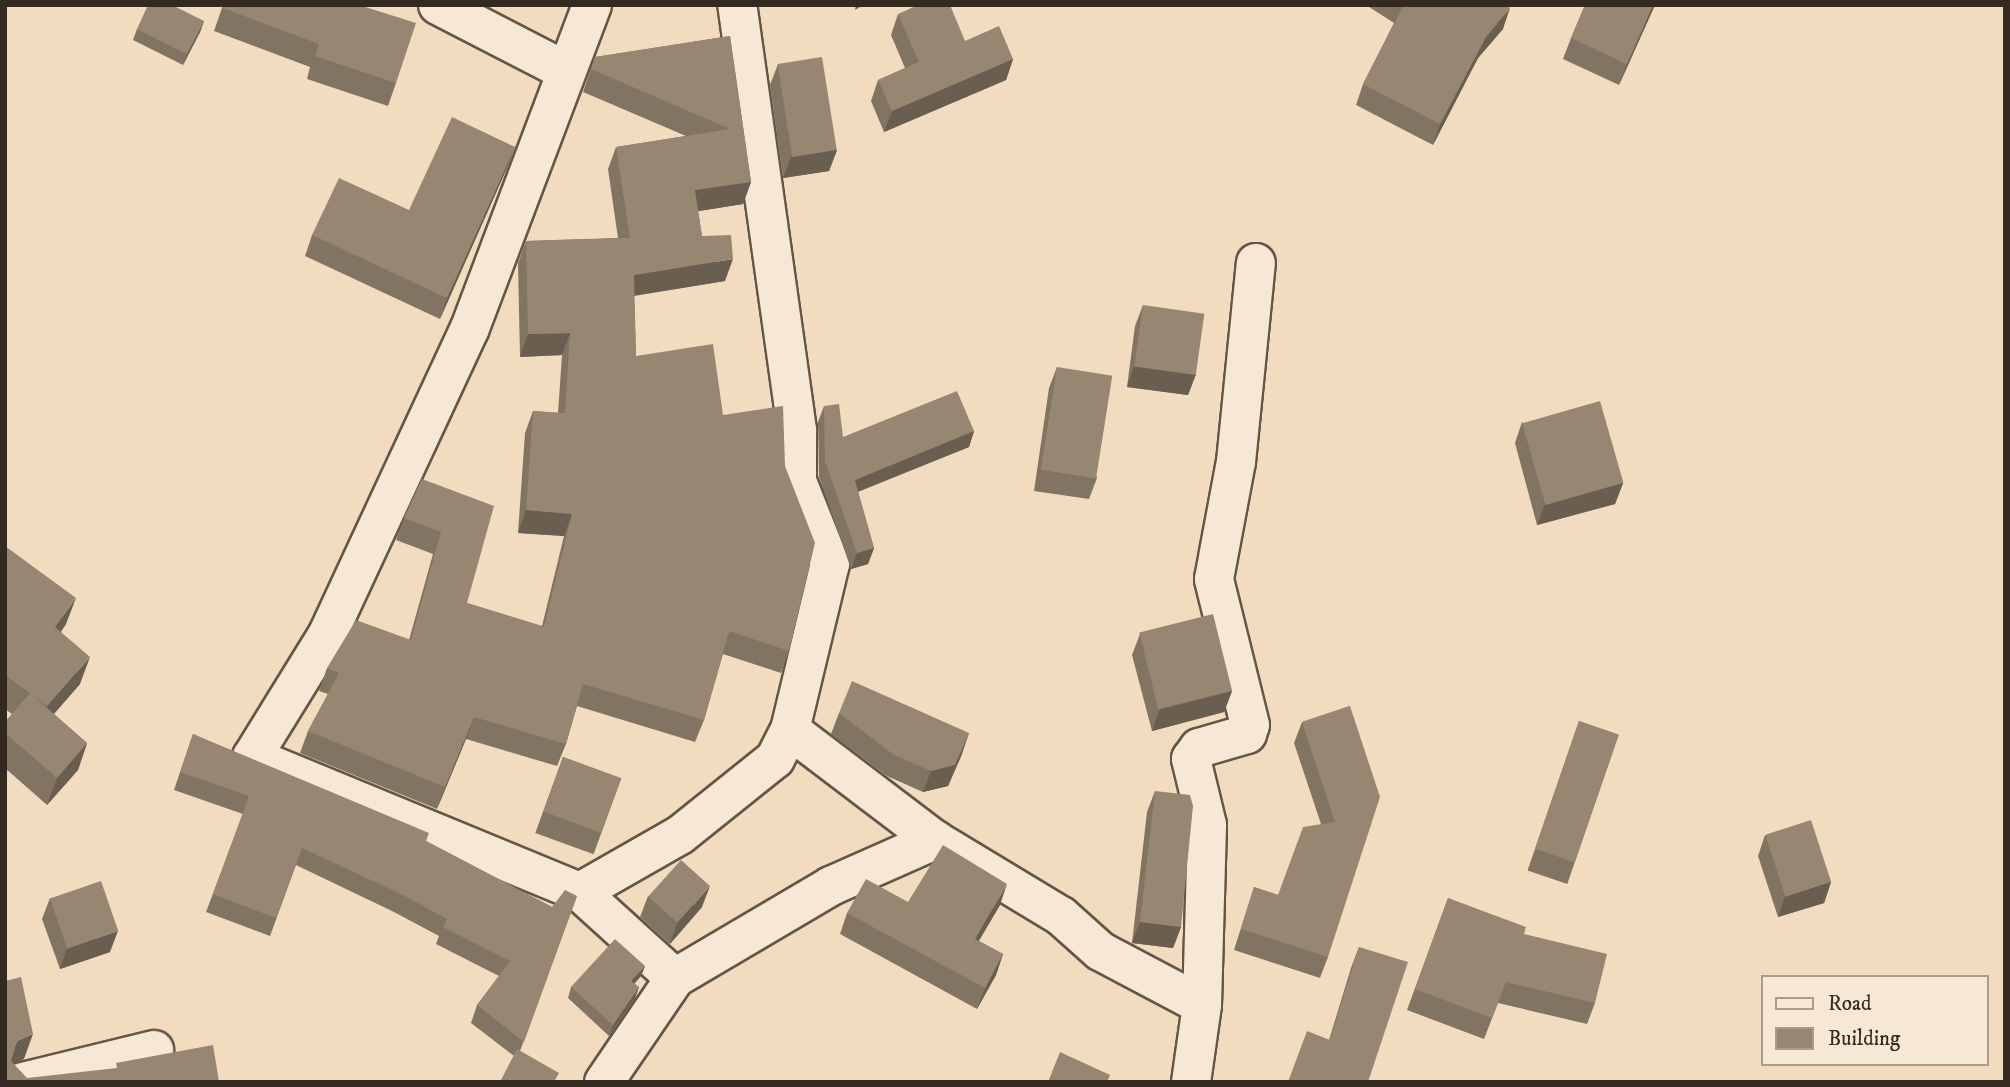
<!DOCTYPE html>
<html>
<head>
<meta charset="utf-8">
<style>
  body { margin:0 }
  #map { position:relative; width:2010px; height:1087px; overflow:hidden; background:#f1dcbf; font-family:"IM FELL DW Pica",serif }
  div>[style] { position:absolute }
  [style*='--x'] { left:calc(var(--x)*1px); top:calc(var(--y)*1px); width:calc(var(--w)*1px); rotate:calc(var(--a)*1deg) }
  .roads { filter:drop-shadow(2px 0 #645647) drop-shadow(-2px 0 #645647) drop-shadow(0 2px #645647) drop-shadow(0 -2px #645647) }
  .minor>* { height:38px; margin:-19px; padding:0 19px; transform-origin:19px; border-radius:19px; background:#f6e8d5 }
  .wall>* { inset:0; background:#827462; transform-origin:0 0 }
  .shaded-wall>* { inset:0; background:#6a5e50 }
  .building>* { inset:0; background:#978772; transform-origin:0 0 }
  span { translate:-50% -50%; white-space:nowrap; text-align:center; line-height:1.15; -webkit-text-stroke:6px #f6e8d5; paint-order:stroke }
  .frame { position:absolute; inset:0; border:7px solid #352a1f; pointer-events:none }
  .legend { position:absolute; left:1761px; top:975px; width:228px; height:91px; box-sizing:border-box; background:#f6e8d5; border:2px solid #a99c8c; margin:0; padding:9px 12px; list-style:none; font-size:21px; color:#352a1f }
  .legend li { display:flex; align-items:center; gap:14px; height:35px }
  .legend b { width:35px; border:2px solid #a99c8c }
</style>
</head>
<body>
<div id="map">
  <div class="roads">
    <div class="minor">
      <i style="--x:438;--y:5;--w:142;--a:27.3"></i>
      <i style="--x:592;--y:5;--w:347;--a:110.7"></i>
      <i style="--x:469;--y:330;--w:335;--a:114.9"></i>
      <i style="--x:328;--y:634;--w:145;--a:121.7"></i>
      <i style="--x:252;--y:757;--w:355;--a:22.4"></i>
      <i style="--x:580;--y:892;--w:128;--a:42.2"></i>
      <i style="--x:675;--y:978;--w:126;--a:124.3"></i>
      <i style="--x:790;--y:730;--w:182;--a:37.2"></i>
      <i style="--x:935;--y:840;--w:147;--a:31.1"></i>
      <i style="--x:1061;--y:916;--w:52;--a:41.9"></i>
      <i style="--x:1100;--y:951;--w:115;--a:27.9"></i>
      <i style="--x:1202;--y:1005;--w:78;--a:98.1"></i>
      <i style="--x:580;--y:892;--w:115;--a:-29.7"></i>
      <i style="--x:680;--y:835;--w:122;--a:-38.7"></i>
      <i style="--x:775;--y:759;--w:33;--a:-63"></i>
      <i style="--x:790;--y:730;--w:171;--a:-76.5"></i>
      <i style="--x:830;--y:564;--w:89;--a:-111.7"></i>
      <i style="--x:797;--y:481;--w:51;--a:-90"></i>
      <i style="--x:797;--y:430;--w:429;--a:-98"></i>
      <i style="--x:675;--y:978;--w:181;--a:-30.5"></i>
      <i style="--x:831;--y:886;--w:114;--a:-23.9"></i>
      <i style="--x:1202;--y:1005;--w:180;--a:-88.4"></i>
      <i style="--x:1207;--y:825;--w:68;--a:-103.6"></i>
      <i style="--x:1191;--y:759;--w:14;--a:-54"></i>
      <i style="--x:1199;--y:748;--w:50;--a:-16.3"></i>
      <i style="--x:1247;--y:734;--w:9;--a:-72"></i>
      <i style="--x:1250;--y:725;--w:150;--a:-103.9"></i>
      <i style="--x:1214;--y:579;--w:119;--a:-79.4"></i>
      <i style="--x:1236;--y:462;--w:200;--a:-84.3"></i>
      <i style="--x:23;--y:1082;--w:135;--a:-13.7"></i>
    </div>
  </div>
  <div class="wall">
    <i style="clip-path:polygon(223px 5px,359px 5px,396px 83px,388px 106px,307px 79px,310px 67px,214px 31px)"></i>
    <i style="clip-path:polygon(1366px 5px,1506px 5px,1503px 29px,1478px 58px,1433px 145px,1356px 105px,1363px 84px,1394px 23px)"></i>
    <i style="clip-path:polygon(1585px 5px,1655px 5px,1619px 85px,1563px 59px,1571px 38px)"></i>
    <i style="clip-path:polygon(898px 14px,965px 41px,1013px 59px,1006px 80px,884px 132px,871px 101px,878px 80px,905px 68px,891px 35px)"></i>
    <i style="clip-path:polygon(204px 21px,200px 32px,183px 65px,133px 40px,137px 29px)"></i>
    <i style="clip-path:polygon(730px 36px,751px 182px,743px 204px,698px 211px,702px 236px,725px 281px,634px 296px,636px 356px,723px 415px,789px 651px,781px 673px,723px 654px,704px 720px,695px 742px,577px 706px,566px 744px,557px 766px,466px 739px,437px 809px,300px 753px,308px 731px,328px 694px,319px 691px,327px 668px,409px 640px,433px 554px,396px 540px,404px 518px,422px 479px,467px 603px,542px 626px,564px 536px,518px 533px,525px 433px,533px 411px,558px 413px,562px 355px,520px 357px,518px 263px,526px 241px,618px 238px,608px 169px,616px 147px,686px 136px,583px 92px,595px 57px)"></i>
    <i style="clip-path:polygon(778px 64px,837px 150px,829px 171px,783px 178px,770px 85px)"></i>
    <i style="clip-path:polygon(515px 147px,507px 168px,440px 319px,305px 256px,312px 235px,409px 210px)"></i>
    <i style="clip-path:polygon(1143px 305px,1196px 374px,1188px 395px,1127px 387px,1135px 326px)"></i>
    <i style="clip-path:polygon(1057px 367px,1097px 478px,1089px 499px,1034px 491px,1049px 388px)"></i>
    <i style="clip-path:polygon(824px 406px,843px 437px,974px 431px,969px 447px,858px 492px,874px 548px,868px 564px,851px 569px,819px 477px,818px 422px)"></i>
    <i style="clip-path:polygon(1522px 422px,1623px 483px,1615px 504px,1537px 525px,1515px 443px)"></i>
    <i style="clip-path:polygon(5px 546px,66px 624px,61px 632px,80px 684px,54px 714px,87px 743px,78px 770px,47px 805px,5px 768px,5px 722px,12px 714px,5px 709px)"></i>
    <i style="clip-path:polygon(1140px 634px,1232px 691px,1224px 712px,1152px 731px,1132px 655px)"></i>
    <i style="clip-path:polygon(1350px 706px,1328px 957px,1320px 978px,1234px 950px,1254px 887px,1278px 895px,1321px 824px,1294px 743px,1302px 722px)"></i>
    <i style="clip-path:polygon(839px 713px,962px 754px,948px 786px,923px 792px,887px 776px,831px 734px)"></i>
    <i style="left:1579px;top:721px;width:42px;height:158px;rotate:19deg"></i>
    <i style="clip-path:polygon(193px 734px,426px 841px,552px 907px,577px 896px,520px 1051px,514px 1056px,471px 1023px,477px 1005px,499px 976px,436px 944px,439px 936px,394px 912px,296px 865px,270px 936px,206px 912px,243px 814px,174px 790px)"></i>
    <i style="left:563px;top:757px;width:62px;height:81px;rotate:20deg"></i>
    <i style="clip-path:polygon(1155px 791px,1181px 927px,1173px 948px,1132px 943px,1147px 812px)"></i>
    <i style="clip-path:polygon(1765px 835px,1831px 882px,1824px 903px,1778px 917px,1758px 856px)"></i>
    <i style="clip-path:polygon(648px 896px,702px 907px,670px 944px,640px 917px)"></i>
    <i style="clip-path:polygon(50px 898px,110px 952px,60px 969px,42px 919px)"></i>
    <i style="clip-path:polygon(1448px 898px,1524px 934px,1595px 1003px,1587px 1024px,1498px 1003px,1484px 1039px,1407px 1010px)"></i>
    <i style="clip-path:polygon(908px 902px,1000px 905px,979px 941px,1003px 954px,996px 975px,977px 1009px,840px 934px,847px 913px)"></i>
    <i style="clip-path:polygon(1359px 947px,1368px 1082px,1329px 1040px,1351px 968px)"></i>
    <i style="clip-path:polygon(645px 966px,641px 976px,634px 984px,639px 987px,635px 998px,609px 1036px,568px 998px,571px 987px)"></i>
  </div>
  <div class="shaded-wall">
    <i style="clip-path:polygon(856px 5px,863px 5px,855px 10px)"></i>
    <i style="clip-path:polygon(1653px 5px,1655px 5px,1619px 85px,1627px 64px)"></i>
    <i style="clip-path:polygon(1510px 8px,1503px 29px,1478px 58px,1433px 145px,1440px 124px,1486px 37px)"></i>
    <i style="clip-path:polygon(204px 21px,200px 32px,183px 65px,187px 54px)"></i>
    <i style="clip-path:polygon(1013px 59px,1006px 80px,884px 132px,892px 111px)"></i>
    <i style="clip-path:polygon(515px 147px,507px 168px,440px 319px,447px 298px)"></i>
    <i style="clip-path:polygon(837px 150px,829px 171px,783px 178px,791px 157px)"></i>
    <i style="clip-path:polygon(751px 182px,743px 204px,687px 213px,695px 190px)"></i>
    <i style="clip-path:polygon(733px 259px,725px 281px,625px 297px,634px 275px)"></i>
    <i style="clip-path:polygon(570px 333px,562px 355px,520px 357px,528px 334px)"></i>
    <i style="clip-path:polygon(1134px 366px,1196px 374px,1188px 395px,1127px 387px)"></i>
    <i style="clip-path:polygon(974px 431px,969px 447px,849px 495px,855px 480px)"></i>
    <i style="clip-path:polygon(1623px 483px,1615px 504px,1537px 525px,1545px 504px)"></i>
    <i style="clip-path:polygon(526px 510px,572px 514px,564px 536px,518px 533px)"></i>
    <i style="clip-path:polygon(874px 548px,868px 564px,851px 569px,857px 553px)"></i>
    <i style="clip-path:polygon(76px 598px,66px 624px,45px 653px,55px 627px)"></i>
    <i style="clip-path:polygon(90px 657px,80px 684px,37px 733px,47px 706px)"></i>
    <i style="clip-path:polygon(1232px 691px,1224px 712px,1152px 731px,1159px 710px)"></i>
    <i style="clip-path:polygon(474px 717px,466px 739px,437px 809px,445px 787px)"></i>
    <i style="clip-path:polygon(969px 733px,962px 754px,948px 786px,923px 792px,931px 771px)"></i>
    <i style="clip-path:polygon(87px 743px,78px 770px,47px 805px,57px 778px)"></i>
    <i style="clip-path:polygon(1831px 882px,1824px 903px,1778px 917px,1785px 896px)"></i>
    <i style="clip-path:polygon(1007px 884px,1000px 905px,967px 960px,975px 939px)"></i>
    <i style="clip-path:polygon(710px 886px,702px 907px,670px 944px,677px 923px)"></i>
    <i style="clip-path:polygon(1140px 922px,1181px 927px,1173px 948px,1132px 943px)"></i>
    <i style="clip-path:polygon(118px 931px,110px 952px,60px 969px,67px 948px)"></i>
    <i style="clip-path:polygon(1003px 954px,996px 975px,977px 1009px,985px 988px)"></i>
    <i style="clip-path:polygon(645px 966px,641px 976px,627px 992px,631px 981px)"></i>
    <i style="clip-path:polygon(639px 987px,635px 998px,609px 1036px,613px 1025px)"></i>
    <i style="clip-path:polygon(33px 1034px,24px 1059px,7px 1067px,17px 1041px)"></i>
  </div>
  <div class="building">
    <i style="clip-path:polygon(148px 5px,172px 5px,204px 21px,187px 54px,137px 29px)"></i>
    <i style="clip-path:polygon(224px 5px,359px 5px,416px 23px,396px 83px,315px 56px,319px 44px,223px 8px)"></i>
    <i style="clip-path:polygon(918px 5px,950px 5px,965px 41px,999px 26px,1013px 59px,892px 111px,878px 80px,919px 62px,898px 14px)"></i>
    <i style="clip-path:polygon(1404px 5px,1506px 5px,1510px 8px,1486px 37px,1440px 124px,1363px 84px)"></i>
    <i style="clip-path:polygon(1585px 5px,1653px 5px,1627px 64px,1571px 38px)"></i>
    <i style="clip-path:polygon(730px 36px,751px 182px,695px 190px,702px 236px,731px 235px,733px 259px,634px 275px,636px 356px,713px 344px,723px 415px,783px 406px,785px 466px,815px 543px,789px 651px,729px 631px,704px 720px,583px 684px,566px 744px,474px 717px,445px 787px,308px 731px,339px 673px,327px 668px,356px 620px,411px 640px,441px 532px,404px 518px,422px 479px,494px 506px,467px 603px,544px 627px,572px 514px,526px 510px,533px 411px,565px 413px,570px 333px,528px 334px,526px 241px,630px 238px,616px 147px,730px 129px,591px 69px,595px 57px)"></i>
    <i style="left:822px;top:57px;width:94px;height:45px;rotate:81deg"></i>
    <i style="clip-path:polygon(452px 117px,515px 147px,447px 298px,312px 235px,339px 178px,409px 210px)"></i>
    <i style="left:1143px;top:305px;width:62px;height:62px;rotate:8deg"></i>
    <i style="left:1057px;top:367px;width:56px;height:104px;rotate:9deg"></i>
    <i style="clip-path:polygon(957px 391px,974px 431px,855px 480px,874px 548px,857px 553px,825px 461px,824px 406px,839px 404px,843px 437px)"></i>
    <i style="left:1600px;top:401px;width:85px;height:81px;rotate:74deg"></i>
    <i style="clip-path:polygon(5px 546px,76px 598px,55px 627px,90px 657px,47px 706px,30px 693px,87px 743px,57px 778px,5px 733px,5px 722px,30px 693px,5px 675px)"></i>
    <i style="left:1213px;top:614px;width:79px;height:76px;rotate:76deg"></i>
    <i style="clip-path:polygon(852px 681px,969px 733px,955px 765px,931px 771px,894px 755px,839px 713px)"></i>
    <i style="clip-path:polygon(1350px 706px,1380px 797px,1328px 957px,1241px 929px,1254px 887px,1278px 895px,1303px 827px,1335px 822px,1302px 722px)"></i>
    <i style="left:1579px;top:721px;width:42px;height:135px;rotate:19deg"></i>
    <i style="clip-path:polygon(193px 734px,429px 833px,426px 841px,552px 907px,565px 890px,577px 896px,524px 1042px,477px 1005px,510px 961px,443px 927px,447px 919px,401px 894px,302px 848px,276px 918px,213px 894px,249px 796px,180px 772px)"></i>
    <i style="left:563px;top:757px;width:62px;height:58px;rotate:20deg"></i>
    <i style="clip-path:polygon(1155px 791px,1190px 795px,1193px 806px,1181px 927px,1140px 922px)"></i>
    <i style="left:1811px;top:820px;width:65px;height:48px;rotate:72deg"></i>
    <i style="clip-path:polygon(943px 845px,1007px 884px,975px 939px,1003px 954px,985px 988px,847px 913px,866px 879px,908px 902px)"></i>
    <i style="left:681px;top:860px;width:39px;height:49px;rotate:42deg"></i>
    <i style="left:101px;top:881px;width:53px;height:54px;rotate:71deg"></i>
    <i style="clip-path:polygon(1448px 898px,1526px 927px,1524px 934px,1607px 954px,1595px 1003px,1506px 982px,1492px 1018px,1415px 989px)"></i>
    <i style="clip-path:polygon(615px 939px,645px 966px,631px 981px,639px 987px,613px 1025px,571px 987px)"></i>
    <i style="clip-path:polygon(1359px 947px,1408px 962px,1368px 1082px,1288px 1082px,1307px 1031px,1330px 1040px)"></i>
    <i style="clip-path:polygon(21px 977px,33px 1034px,17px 1041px,11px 1061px,27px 1078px,117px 1068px,116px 1063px,213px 1045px,219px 1082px,5px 1082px,5px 981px)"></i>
    <i style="clip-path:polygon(517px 1049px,559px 1073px,554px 1082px,500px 1082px)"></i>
    <i style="clip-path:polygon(1060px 1052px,1110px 1075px,1107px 1082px,1048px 1082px)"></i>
  </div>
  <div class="frame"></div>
  <ul class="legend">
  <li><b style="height:9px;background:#f6e8d5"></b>Road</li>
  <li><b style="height:19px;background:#978772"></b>Building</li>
  </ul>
</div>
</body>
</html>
